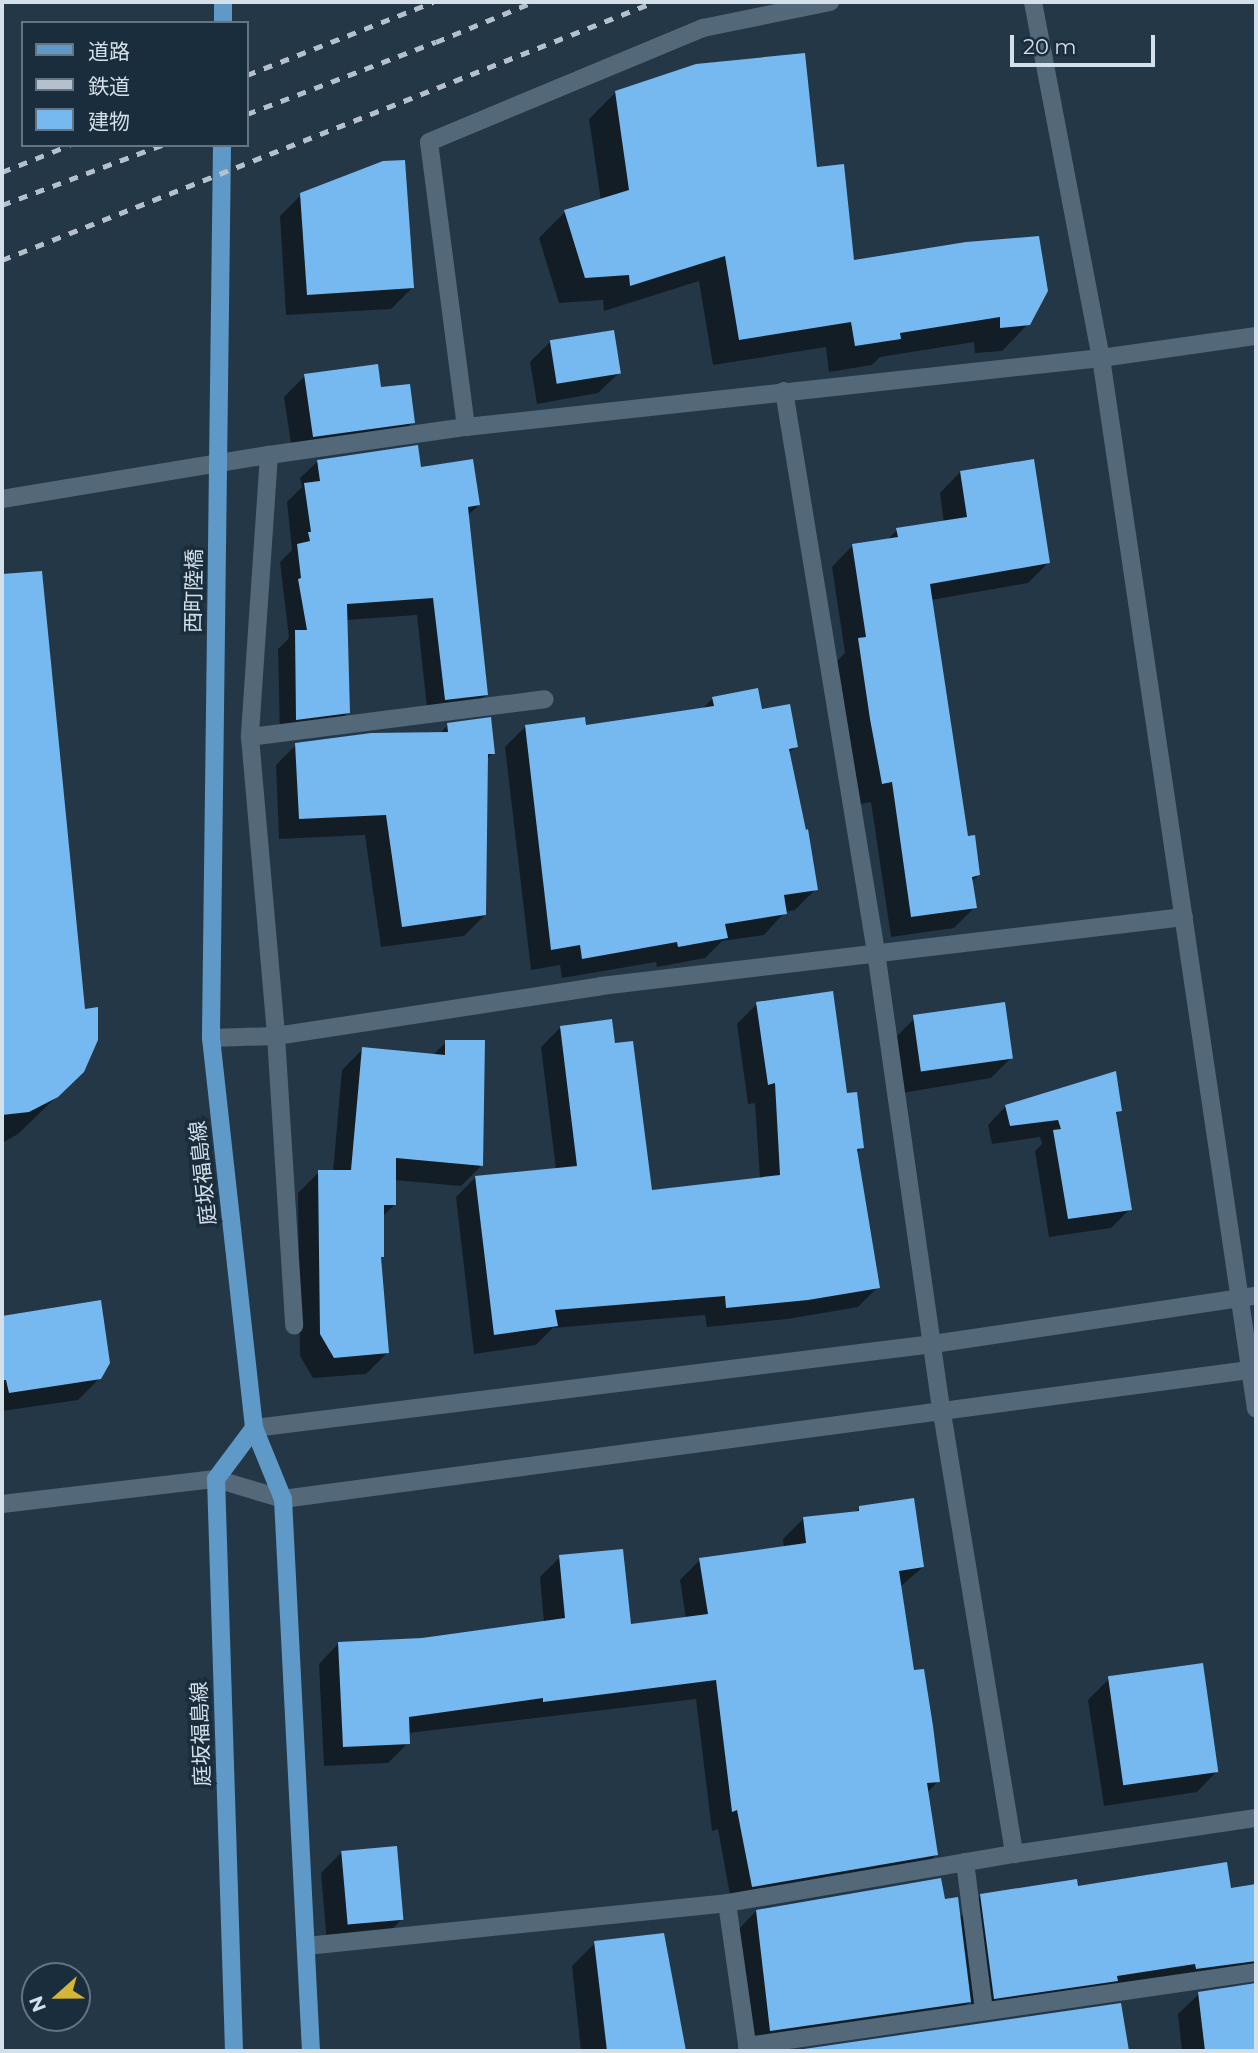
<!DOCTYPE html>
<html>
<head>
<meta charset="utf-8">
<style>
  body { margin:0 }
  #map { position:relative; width:1258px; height:2053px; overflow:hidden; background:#243747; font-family:Montserrat,"Noto Sans JP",sans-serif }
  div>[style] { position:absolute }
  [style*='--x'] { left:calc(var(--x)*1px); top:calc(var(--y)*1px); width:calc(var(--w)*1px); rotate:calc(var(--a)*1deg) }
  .shadow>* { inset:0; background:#0007 }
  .building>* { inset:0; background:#76b8f0; transform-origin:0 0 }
  .minor>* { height:18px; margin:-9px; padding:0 9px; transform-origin:9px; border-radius:9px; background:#536879 }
  .major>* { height:18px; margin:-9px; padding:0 9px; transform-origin:9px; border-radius:9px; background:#5f99c8 }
  .rail>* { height:5px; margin-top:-2.5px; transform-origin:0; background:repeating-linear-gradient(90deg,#b4c1cc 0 9px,transparent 0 18px) }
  span { translate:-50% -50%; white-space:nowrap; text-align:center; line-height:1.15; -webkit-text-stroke:7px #1a2d3d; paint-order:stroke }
  .street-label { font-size:21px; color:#d3dfe9 }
  .frame { position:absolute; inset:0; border:4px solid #d3dfe9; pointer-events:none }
  .legend { position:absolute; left:21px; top:21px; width:228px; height:126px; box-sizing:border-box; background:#1a2d3d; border:2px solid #647482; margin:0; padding:9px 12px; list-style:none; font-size:21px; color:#d3dfe9 }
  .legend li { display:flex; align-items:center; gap:14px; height:35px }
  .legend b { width:35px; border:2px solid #647482 }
  .north { position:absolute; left:21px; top:1962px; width:70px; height:70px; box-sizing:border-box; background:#1a2d3d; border:2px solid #647482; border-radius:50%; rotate:249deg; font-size:19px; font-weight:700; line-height:28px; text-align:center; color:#d3dfe9 }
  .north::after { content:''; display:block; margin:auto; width:24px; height:32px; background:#d4b635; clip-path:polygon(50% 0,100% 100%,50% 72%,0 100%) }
  .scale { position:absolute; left:1010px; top:35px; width:145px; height:32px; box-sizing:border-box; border:4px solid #d3dfe9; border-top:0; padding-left:9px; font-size:21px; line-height:24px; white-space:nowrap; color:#d3dfe9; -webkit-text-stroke:5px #1a2d3d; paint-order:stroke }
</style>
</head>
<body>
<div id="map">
  <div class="shadow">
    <i style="clip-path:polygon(616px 92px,815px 168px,852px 262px,1028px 324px,1002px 351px,975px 353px,974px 342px,880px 357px,872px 365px,829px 372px,826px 347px,713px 365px,699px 281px,604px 311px,603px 300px,559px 303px,539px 238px,565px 212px,601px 201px,589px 119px)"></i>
    <i style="clip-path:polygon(301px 195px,412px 288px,391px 309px,286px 315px,280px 216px)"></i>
    <i style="clip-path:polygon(551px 341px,619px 373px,598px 393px,537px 404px,530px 362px)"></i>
    <i style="clip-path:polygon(305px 376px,413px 422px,392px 443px,293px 457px,284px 397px)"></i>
    <i style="clip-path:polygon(318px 461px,419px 469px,479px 505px,467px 516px,487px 694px,469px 711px,428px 717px,417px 615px,346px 620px,348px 712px,331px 729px,280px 736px,278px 649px,289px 638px,280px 562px,292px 550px,287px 502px,302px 487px,300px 478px)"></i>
    <i style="clip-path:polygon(960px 472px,1048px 563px,1028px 583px,931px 600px,967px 838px,979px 875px,971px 882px,975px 907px,954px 928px,891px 937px,871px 802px,861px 804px,850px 741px,837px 661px,845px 653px,832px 567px,852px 546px,887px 540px,897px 530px,944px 523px,940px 493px)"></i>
    <i style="clip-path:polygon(41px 573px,83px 1071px,18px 1134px,2px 1143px,2px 576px)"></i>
    <i style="clip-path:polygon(713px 698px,761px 711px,796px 746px,788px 754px,816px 889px,795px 910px,785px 912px,764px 935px,722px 941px,705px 958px,657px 967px,656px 962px,562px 978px,560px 965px,531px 970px,505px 747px,526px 726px,584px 727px,701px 710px)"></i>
    <i style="clip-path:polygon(448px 725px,493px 753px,487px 759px,485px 915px,464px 936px,381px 947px,365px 835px,279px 839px,276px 765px,297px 744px,439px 734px)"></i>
    <i style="clip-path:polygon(757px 1004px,846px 1095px,862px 1147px,856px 1154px,878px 1287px,858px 1307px,787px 1319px,707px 1327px,705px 1315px,553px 1328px,536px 1345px,474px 1354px,456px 1197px,476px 1177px,556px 1170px,541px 1047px,561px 1027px,613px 1045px,650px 1192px,760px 1179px,755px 1103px,748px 1104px,737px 1024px)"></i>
    <i style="clip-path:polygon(914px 1019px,1012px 1057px,991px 1078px,902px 1093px,893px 1040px)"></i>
    <i style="clip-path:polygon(446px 1042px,482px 1165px,461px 1186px,394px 1180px,394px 1205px,383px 1216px,383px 1256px,379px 1260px,387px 1353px,366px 1374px,313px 1378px,300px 1356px,298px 1193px,319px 1172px,333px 1172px,342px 1070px,363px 1049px,432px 1056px)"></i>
    <i style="clip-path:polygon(1006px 1106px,1120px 1110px,1115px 1115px,1130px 1209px,1111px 1228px,1049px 1237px,1035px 1151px,1042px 1144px,1040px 1137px,992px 1144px,988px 1125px)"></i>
    <i style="clip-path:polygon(99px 1302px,100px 1378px,78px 1400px,2px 1411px,2px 1317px)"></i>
    <i style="clip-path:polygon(860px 1508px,923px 1567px,900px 1587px,913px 1672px,938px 1781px,927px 1793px,936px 1855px,916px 1875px,732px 1906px,718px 1829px,712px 1831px,696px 1699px,408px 1733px,408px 1743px,388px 1763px,324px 1766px,319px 1664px,339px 1643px,423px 1640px,544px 1623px,540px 1577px,560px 1557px,629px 1626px,686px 1619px,680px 1580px,700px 1560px,784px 1547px,783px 1539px,803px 1519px,854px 1513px)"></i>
    <i style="clip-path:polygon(1109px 1679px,1217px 1771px,1197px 1792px,1104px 1806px,1088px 1700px)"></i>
    <i style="clip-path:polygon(342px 1852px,401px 1920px,380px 1941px,327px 1944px,321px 1873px)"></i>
    <i style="clip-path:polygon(1256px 1886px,1256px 1973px,973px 2019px,971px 2000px,949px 2022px,755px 2050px,736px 1932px,756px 1911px,943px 1901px,959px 1918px,981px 1895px,1076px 1888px,1230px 1890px)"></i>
    <i style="clip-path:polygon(662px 1935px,683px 2051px,581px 2051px,572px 1966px,595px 1943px)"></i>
    <i style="clip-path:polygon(1256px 1984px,1256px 2051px,1182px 2051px,1178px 2014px,1199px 1994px)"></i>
    <i style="clip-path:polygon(1120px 2005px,1127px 2051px,802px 2051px)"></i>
  </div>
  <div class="building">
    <i style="clip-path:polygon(805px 53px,817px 167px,844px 164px,854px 260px,966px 242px,1039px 236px,1048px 291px,1030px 325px,1000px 328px,1000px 317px,900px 333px,901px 339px,855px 346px,851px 322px,739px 340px,725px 256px,630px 286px,629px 275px,585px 278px,564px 210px,629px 190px,615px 91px,696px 64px)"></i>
    <i style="clip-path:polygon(405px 160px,414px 288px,307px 295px,300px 193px,383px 161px)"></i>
    <i style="left:614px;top:330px;width:44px;height:65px;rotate:81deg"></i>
    <i style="clip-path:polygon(378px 364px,381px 387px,410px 384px,415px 423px,313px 437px,304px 374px)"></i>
    <i style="clip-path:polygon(418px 445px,421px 467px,473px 459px,480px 505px,468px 507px,488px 695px,445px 700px,433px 598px,347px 604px,350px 713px,296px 720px,295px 630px,307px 630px,298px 579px,301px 578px,297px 544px,310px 541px,308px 532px,311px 532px,304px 483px,320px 481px,317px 460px)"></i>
    <i style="clip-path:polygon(1034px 459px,1050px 563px,930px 584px,968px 836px,975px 835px,980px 875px,972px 877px,977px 908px,911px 917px,892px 782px,882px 784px,870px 719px,858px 638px,866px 637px,852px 544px,898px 537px,896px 528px,967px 517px,960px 471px)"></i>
    <i style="clip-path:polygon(42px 571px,85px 1009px,98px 1007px,98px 1040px,84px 1072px,58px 1097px,29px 1112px,2px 1115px,2px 574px)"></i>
    <i style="clip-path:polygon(758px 688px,762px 709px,790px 704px,798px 747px,789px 749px,806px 830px,808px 829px,818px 890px,784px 895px,787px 914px,725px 924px,728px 938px,678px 947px,677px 942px,582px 959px,580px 945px,551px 950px,525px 725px,585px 717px,586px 725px,714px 706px,712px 697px)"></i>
    <i style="clip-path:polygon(491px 717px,495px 754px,488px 754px,486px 915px,402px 927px,386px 815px,299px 819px,295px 743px,371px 733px,448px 732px,447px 723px)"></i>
    <i style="clip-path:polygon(833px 991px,847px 1093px,857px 1092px,864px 1148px,857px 1149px,880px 1288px,808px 1300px,726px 1308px,725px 1296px,555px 1310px,558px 1326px,494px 1335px,475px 1176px,577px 1166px,560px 1026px,612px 1019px,615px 1043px,633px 1041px,652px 1190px,780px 1175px,775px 1083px,768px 1085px,756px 1002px)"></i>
    <i style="left:1005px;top:1002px;width:57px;height:93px;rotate:82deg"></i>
    <i style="clip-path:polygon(445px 1040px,485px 1040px,483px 1166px,396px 1158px,396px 1205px,384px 1205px,384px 1257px,381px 1257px,389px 1353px,334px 1358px,320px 1334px,318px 1170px,351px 1170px,362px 1047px,445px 1055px)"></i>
    <i style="clip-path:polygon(1116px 1071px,1122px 1111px,1116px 1112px,1132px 1210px,1068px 1219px,1053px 1130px,1061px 1129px,1058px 1120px,1010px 1126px,1005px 1105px)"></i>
    <i style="clip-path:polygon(101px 1300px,110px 1363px,101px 1379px,9px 1393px,6px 1380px,2px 1380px,2px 1316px)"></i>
    <i style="clip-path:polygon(914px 1498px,924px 1567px,899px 1571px,914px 1670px,924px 1669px,933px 1726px,940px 1782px,927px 1783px,938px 1855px,752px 1887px,737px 1810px,732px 1812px,716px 1680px,543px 1702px,543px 1698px,409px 1717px,410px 1744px,343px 1747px,338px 1642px,422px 1638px,565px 1618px,559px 1555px,623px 1549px,631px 1624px,708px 1614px,699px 1558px,806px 1543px,803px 1517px,859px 1511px,859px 1506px)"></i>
    <i style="left:1203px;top:1663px;width:110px;height:96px;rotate:82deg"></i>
    <i style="left:397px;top:1846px;width:74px;height:56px;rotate:85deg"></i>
    <i style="clip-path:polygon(1227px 1862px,1231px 1888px,1256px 1884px,1256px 1961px,1196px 1969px,1195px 1964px,1117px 1976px,1118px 1981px,994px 1999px,980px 1894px,1077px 1879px,1078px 1886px)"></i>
    <i style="clip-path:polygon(941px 1878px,945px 1899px,958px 1897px,971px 2002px,770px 2031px,756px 1910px)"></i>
    <i style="clip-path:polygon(664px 1933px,686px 2051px,607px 2051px,594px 1941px)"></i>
    <i style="clip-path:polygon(1256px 1983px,1256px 2051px,1205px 2051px,1198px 1992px)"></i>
    <i style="clip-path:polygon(1121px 2003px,1129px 2051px,790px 2051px)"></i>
  </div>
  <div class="minor">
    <i style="--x:1033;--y:2;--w:362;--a:79.2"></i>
    <i style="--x:1101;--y:358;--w:1062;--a:81.61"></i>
    <i style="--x:784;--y:391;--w:568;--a:80.69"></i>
    <i style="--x:876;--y:952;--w:466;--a:81.9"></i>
    <i style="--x:942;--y:1413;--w:447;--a:80.7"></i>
    <i style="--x:466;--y:427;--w:287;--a:-97.4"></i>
    <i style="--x:429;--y:142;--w:297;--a:-22.6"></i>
    <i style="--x:703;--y:28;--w:130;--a:-11.6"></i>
    <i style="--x:269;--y:455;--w:283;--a:93.9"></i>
    <i style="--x:250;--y:737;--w:300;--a:85"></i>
    <i style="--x:276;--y:1036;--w:290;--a:86.4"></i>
    <i style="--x:2;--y:499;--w:271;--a:-9.4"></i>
    <i style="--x:269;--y:455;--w:199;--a:-8.1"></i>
    <i style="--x:466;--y:427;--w:639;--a:-6.2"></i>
    <i style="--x:1101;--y:358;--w:157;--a:-8.1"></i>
    <i style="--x:250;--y:737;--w:297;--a:-7.3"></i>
    <i style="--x:211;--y:1038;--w:65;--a:-1.8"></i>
    <i style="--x:276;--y:1036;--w:329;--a:-8.7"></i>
    <i style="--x:601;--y:986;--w:587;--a:-6.75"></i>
    <i style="--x:254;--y:1428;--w:684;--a:-7.05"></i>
    <i style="--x:933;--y:1344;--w:327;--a:-8.5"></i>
    <i style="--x:2;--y:1504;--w:215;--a:-6.7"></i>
    <i style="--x:216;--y:1479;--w:70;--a:16.6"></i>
    <i style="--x:283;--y:1499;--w:982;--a:-7.61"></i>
    <i style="--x:965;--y:1862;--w:150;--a:82.7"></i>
    <i style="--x:727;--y:1903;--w:149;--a:81.9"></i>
    <i style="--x:306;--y:1946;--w:423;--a:-5.8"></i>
    <i style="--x:727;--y:1903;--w:291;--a:-9.7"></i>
    <i style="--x:1014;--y:1854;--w:245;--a:-8.5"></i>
    <i style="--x:747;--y:2046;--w:514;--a:-8.27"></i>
  </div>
  <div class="major">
    <i style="--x:223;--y:23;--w:21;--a:-90"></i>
    <i style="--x:222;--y:145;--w:893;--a:90.71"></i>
    <i style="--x:211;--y:1038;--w:392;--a:83.7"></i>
    <i style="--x:254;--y:1428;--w:77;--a:67.8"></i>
    <i style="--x:283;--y:1499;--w:553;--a:87.1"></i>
    <i style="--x:234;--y:2051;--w:572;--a:-91.8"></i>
    <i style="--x:216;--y:1479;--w:64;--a:-53.3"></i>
  </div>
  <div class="rail">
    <i style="--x:247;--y:75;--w:200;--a:-21.4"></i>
    <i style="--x:247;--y:114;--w:202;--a:-20.9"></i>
    <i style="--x:436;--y:42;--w:105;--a:-22.4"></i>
    <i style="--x:2;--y:172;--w:73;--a:-21.7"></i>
    <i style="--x:2;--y:205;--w:171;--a:-20.6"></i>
    <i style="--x:2;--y:260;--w:701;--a:-21.59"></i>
  </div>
  <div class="street-label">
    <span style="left:194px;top:591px;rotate:-89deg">西町陸橋</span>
    <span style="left:203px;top:1173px;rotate:-96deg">庭坂福島線</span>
    <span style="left:201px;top:1734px;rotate:-92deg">庭坂福島線</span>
  </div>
  <div class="frame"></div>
  <ul class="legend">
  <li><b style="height:9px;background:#5f99c8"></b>道路</li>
  <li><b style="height:9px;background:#b4c1cc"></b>鉄道</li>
  <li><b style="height:19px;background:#76b8f0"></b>建物</li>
  </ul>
  <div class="north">N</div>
  <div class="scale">20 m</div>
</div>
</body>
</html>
